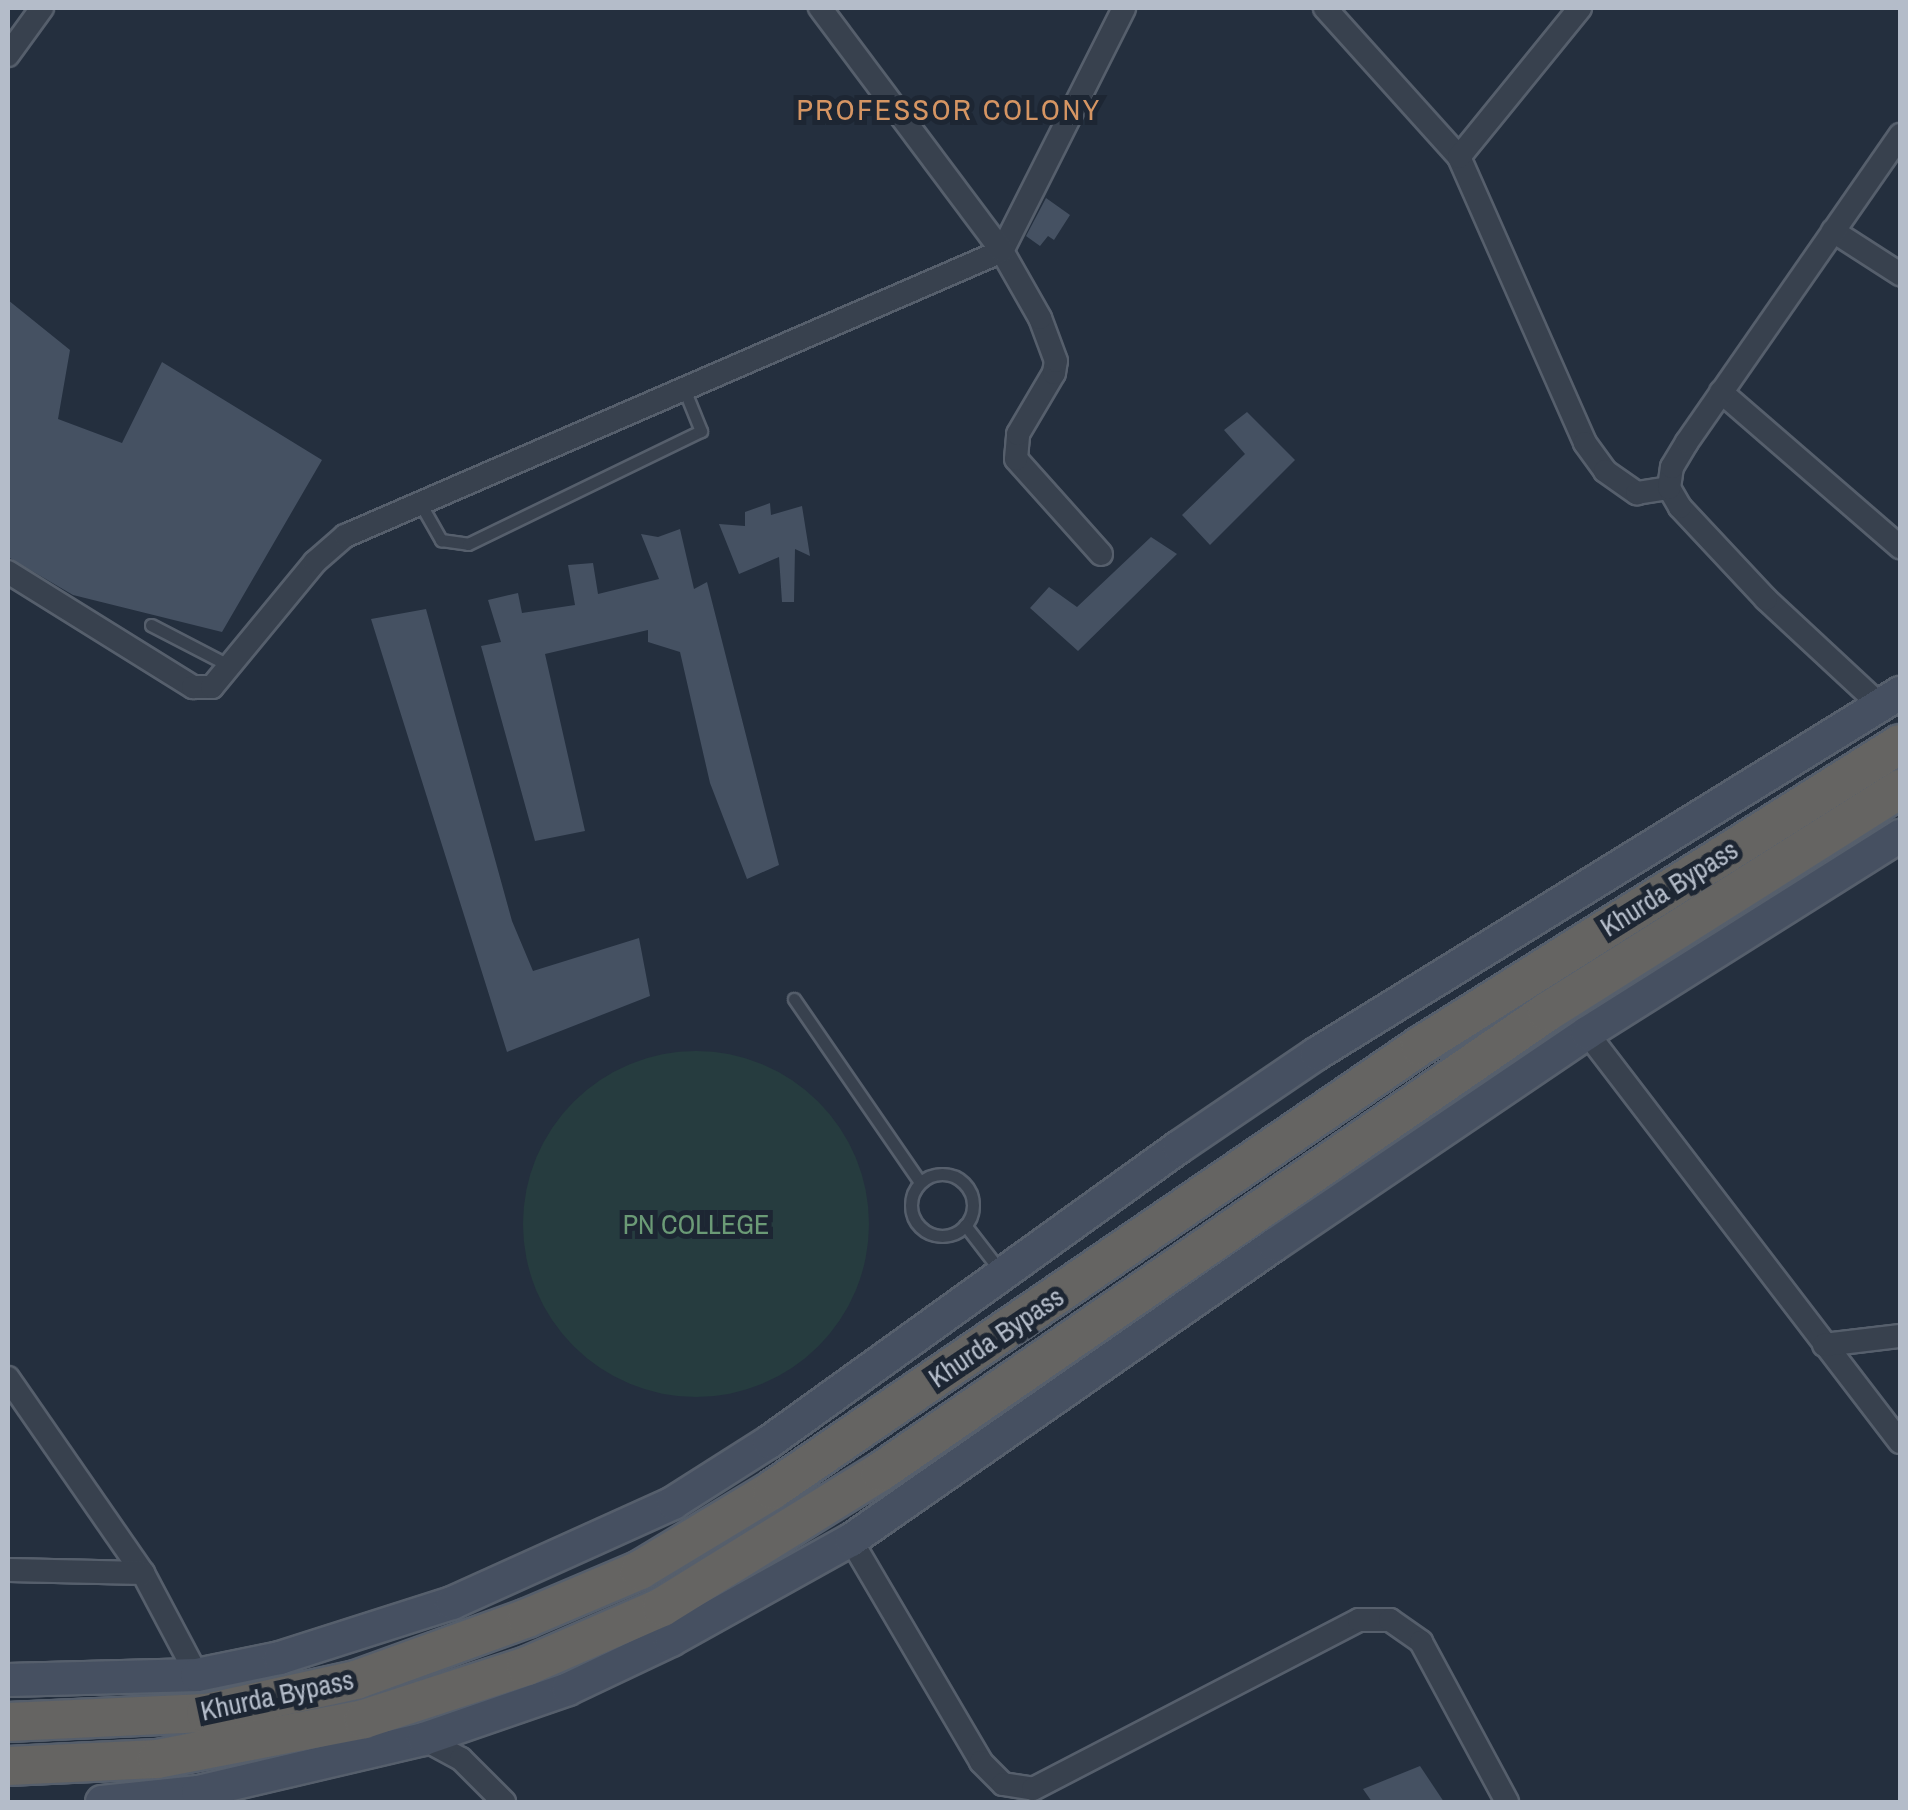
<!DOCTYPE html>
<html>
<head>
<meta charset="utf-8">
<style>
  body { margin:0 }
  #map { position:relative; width:1908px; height:1810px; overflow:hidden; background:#242f3e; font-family:"Archivo Narrow",sans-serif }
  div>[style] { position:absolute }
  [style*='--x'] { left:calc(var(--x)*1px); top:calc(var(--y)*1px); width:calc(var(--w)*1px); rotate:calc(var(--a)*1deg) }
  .green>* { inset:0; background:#263c3f }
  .round { border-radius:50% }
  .building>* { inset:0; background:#455162 }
  .roads { filter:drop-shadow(2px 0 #565f6c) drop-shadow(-2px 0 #565f6c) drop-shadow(0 2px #565f6c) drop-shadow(0 -2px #565f6c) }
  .service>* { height:11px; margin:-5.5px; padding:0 5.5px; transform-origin:5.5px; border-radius:5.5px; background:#38414e }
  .service>.ring { margin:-5.5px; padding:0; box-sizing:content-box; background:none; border:11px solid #38414e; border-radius:50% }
  .minor>* { height:22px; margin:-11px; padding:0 11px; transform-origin:11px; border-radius:11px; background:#38414e }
  .secondary>* { height:32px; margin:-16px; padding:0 16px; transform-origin:16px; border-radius:16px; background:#465061 }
  .trunk>* { height:38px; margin:-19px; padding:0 19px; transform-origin:19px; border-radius:19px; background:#656462 }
  span { translate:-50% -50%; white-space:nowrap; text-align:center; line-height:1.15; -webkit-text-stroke:10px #1d2633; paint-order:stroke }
  .street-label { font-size:28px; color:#b4bcc9 }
  .park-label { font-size:28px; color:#6b9a76 }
  .neighbourhood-label { font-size:30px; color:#d59563; letter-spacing:2.5px }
  .frame { position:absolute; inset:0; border:10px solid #b4bcc9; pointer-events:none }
</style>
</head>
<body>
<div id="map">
  <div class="green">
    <i class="round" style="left:523px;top:1051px;width:346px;height:346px"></i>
  </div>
  <div class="building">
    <i style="clip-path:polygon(1046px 198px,1070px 215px,1054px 240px,1048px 236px,1040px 246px,1026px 236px)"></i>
    <i style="clip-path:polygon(8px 300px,70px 350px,58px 419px,122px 443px,162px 362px,322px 460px,222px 632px,73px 595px,8px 557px)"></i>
    <i style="clip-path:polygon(1247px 412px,1295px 460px,1210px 545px,1182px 515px,1245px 454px,1224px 430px)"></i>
    <i style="clip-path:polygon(770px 503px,771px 515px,802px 506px,810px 556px,795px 549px,794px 602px,782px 602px,779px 557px,739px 574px,719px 524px,745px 526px,745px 512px)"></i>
    <i style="clip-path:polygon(680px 529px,694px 589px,707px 582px,779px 865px,747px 879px,710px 783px,680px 652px,648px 642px,648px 630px,545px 654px,585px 831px,535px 841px,481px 646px,501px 642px,488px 600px,518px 593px,522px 613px,575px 605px,568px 565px,593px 563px,598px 594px,659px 579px,641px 534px,658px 537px)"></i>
    <i style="clip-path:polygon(1151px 537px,1177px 554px,1078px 651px,1030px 608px,1049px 587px,1077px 607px)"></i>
    <i style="clip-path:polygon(426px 609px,512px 921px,533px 971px,639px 938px,650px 996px,507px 1052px,371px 619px)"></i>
    <i style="clip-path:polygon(1420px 1766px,1444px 1802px,1372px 1802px,1363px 1789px)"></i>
  </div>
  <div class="roads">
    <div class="service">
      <i style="--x:420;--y:503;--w:43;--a:60.4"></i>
      <i style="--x:441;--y:540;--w:27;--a:8"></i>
      <i style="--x:468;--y:544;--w:259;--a:-25.9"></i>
      <i style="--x:701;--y:431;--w:45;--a:-112"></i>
      <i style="--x:151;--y:625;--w:91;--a:27.4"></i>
      <i style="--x:794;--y:999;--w:222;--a:55.5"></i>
      <i class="ring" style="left:911px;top:1174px;width:51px;height:51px"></i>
      <i style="--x:965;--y:1225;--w:61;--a:52.4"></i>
    </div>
    <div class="minor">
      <i style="--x:1325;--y:8;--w:200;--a:48"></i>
      <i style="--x:1459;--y:157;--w:313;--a:66.2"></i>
      <i style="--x:1585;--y:443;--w:34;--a:54"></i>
      <i style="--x:1605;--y:471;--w:39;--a:35"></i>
      <i style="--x:1637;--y:493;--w:32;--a:-9"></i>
      <i style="--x:8;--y:55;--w:58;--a:-54.1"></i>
      <i style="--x:1459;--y:157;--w:192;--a:-50.9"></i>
      <i style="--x:1833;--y:231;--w:80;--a:32.7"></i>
      <i style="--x:1721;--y:392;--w:237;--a:40.9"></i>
      <i style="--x:1101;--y:554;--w:127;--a:-131.8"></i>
      <i style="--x:1016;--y:459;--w:25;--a:-85"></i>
      <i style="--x:1018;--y:434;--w:71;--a:-59.5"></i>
      <i style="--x:1054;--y:373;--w:12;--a:-81"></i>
      <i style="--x:1056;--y:361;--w:46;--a:-110.4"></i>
      <i style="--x:1040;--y:318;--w:77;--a:-119.6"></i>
      <i style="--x:1002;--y:251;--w:272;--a:-63.3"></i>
      <i style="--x:8;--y:572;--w:218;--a:31.9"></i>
      <i style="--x:193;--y:687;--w:19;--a:0"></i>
      <i style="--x:212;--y:687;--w:162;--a:-50.5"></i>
      <i style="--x:315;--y:562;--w:40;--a:-41"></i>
      <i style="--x:345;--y:536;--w:716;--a:-23.45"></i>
      <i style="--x:1002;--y:251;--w:304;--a:-126.8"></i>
      <i style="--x:1881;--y:706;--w:157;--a:-137.1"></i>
      <i style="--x:1766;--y:599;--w:126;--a:-133.1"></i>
      <i style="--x:1680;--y:507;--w:22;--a:-120"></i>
      <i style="--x:1669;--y:488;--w:21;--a:-82"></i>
      <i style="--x:1672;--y:467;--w:29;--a:-59"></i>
      <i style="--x:1687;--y:442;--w:374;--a:-55.2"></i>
      <i style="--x:1587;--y:1033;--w:515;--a:52.57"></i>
      <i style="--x:1824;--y:1345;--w:77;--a:-6.8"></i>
      <i style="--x:8;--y:1378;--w:237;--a:55.3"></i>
      <i style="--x:143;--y:1573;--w:115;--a:62.1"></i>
      <i style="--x:851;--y:1540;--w:257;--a:59.6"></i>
      <i style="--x:981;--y:1762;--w:31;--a:45"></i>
      <i style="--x:1003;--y:1784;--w:30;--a:9"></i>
      <i style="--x:1033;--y:1789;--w:367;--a:-27.4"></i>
      <i style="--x:1359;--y:1620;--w:31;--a:0"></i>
      <i style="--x:1390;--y:1620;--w:38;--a:35"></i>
      <i style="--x:1421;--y:1642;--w:182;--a:61.7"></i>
      <i style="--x:8;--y:1570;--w:135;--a:1.3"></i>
      <i style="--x:424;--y:1739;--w:42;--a:28.4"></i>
      <i style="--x:461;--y:1759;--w:61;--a:45"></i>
    </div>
    <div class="secondary">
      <i style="--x:8;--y:1680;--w:189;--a:-1.5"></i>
      <i style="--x:197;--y:1675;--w:85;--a:-11.6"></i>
      <i style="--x:280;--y:1658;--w:181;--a:-17.7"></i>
      <i style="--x:452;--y:1603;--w:243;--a:-24.3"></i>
      <i style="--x:673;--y:1503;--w:114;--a:-32.4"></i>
      <i style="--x:769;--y:1442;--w:505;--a:-35.74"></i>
      <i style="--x:1179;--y:1147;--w:166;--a:-34.2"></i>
      <i style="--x:1316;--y:1054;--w:687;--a:-31.72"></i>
      <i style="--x:102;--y:1802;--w:97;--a:-5.9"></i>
      <i style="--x:198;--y:1792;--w:232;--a:-13.2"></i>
      <i style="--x:424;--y:1739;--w:152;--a:-19.1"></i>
      <i style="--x:568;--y:1689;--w:114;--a:-25.4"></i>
      <i style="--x:671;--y:1640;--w:206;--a:-29.1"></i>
      <i style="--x:851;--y:1540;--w:516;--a:-34.89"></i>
      <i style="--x:1274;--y:1245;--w:378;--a:-34.1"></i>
      <i style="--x:1587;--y:1033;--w:370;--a:-32.2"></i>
    </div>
    <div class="trunk">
      <i style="--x:8;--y:1722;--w:198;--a:-2.6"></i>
      <i style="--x:206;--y:1713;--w:154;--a:-12.4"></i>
      <i style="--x:356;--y:1680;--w:182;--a:-19.9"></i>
      <i style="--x:527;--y:1618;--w:123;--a:-23"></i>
      <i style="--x:640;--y:1570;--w:154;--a:-31.2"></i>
      <i style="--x:772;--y:1490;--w:786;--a:-34.42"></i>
      <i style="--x:1420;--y:1046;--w:567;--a:-32.18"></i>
      <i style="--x:8;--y:1766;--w:149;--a:-2.7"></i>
      <i style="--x:157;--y:1759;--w:211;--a:-10.9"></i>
      <i style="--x:364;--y:1719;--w:171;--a:-18"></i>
      <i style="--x:527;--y:1666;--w:147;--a:-23.6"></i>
      <i style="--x:662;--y:1607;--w:256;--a:-31.8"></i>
      <i style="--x:880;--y:1472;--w:810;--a:-34.59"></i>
      <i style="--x:1547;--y:1012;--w:418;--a:-32.3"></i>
    </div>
  </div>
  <div class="street-label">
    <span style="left:1669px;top:888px;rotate:-32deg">Khurda Bypass</span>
    <span style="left:996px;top:1337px;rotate:-34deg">Khurda Bypass</span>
    <span style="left:277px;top:1695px;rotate:-12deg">Khurda Bypass</span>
  </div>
  <div class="park-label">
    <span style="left:696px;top:1224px">PN COLLEGE</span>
  </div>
  <div class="neighbourhood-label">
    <span style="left:949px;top:109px">PROFESSOR COLONY</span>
  </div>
  <div class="frame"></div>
</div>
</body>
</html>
